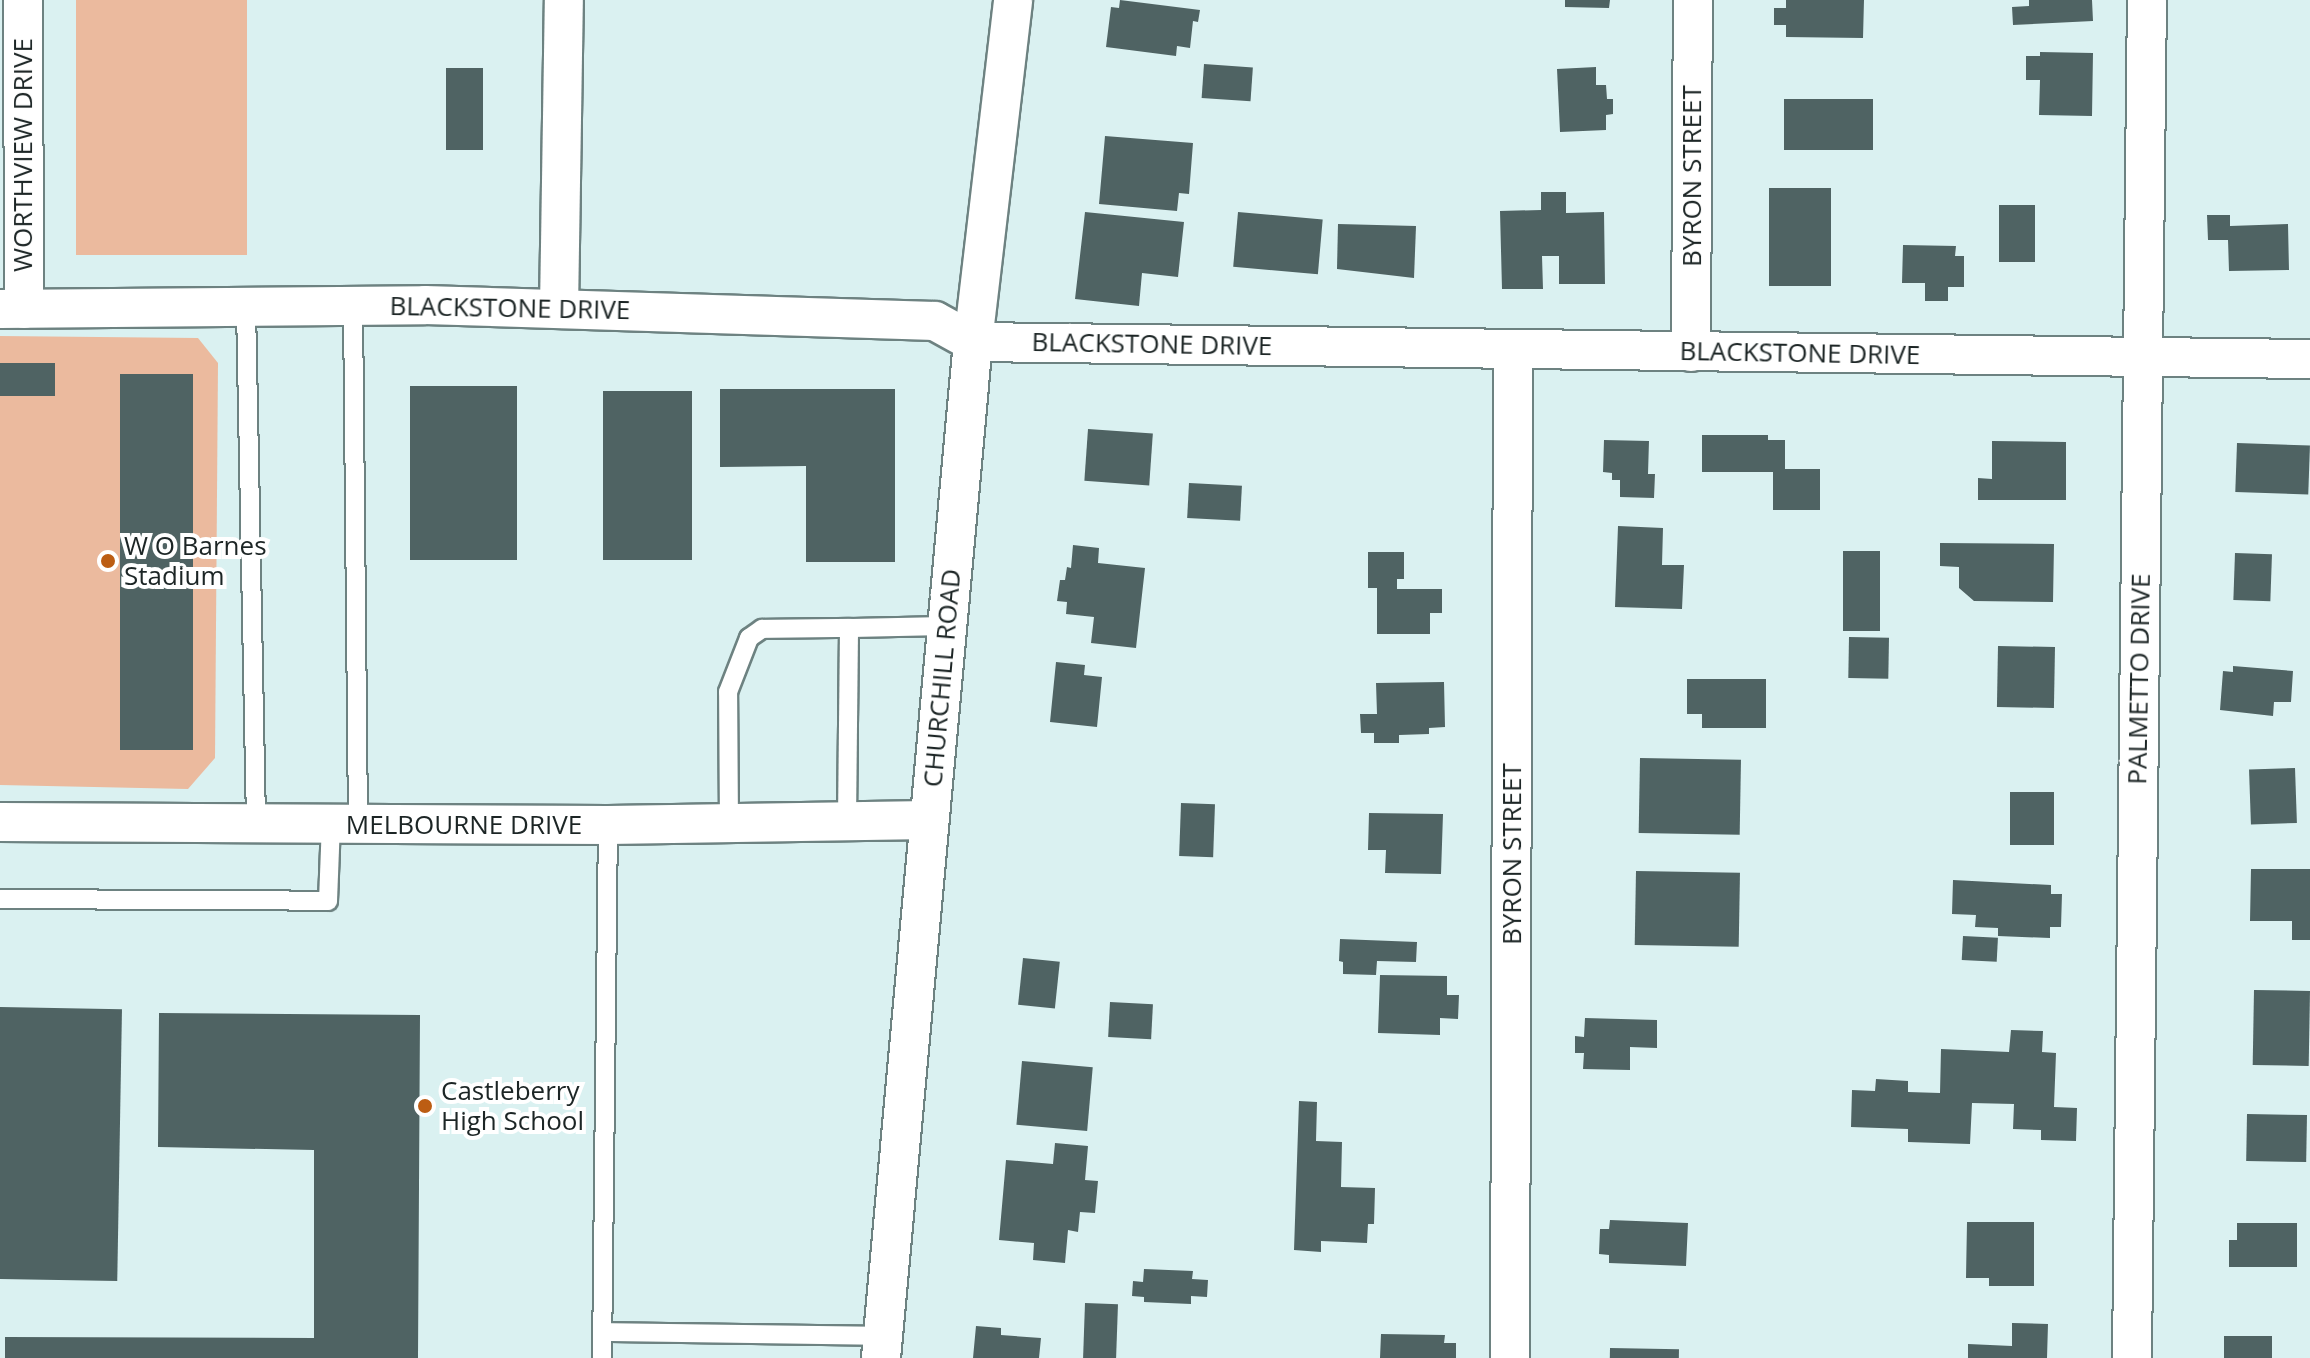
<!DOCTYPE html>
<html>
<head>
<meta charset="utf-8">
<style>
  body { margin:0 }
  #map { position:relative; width:2310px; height:1358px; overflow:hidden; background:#daf1f1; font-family:"Open Sans",sans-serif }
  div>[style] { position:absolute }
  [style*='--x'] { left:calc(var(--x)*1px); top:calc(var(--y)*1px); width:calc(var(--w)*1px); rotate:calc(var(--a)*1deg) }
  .green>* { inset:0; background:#ebba9e; transform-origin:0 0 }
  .building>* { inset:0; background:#4f6363; transform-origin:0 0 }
  .roads { filter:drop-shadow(2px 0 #6d8281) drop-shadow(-2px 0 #6d8281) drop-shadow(0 2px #6d8281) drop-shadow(0 -2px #6d8281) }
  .lane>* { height:18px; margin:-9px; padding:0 9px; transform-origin:9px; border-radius:9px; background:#fff }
  .street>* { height:38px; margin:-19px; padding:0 19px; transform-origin:19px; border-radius:19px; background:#fff }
  .dots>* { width:22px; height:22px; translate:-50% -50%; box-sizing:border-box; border:4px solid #fff; border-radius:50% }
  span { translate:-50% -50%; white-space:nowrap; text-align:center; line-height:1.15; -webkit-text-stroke:8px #fff; paint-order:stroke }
  .street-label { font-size:26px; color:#1c2525 }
  .poi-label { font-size:26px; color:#1c2525 }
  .left { translate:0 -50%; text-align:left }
</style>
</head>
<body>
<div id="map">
  <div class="green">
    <i style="left:76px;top:0;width:171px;height:255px"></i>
    <i style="clip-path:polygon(0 336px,198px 338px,218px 363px,215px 758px,188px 789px,0 785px)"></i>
  </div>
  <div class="building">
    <i style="clip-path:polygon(1120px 0,1200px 10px,1198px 22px,1193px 21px,1190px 48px,1177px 46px,1176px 56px,1106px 47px,1111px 7px,1119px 8px)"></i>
    <i style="clip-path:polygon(1565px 0,1610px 0,1609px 8px,1565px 7px)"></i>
    <i style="clip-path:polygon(1786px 0,1864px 0,1863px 38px,1786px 37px,1786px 25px,1774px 25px,1774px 8px,1786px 8px)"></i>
    <i style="clip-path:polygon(2029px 0,2092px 0,2093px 21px,2013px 25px,2012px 7px,2029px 6px)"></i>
    <i style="clip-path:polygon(2040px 52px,2093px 53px,2092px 116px,2039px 115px,2040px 80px,2026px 80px,2026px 56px,2040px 56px)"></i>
    <i style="left:1204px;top:64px;width:49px;height:34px;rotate:4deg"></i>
    <i style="clip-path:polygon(1596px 67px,1596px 85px,1606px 85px,1607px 99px,1613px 99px,1613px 114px,1606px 115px,1606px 130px,1560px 132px,1557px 69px)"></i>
    <i style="left:446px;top:68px;width:37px;height:82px"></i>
    <i style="left:1784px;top:99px;width:89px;height:51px"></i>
    <i style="clip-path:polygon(1105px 136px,1193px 143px,1189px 194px,1179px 193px,1177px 211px,1099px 204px)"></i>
    <i style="left:1831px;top:188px;width:98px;height:62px;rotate:90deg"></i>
    <i style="clip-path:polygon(1541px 192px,1566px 192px,1566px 213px,1604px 212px,1605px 284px,1559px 284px,1559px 256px,1542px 256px,1543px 289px,1502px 289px,1500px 211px,1541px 210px)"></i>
    <i style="left:1999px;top:205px;width:36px;height:57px"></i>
    <i style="clip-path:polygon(1085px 212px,1184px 222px,1178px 277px,1142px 273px,1139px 306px,1075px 299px)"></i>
    <i style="left:1238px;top:212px;width:85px;height:55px;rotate:5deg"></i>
    <i style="clip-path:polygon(2207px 215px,2230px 215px,2230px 226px,2288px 224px,2289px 270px,2229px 271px,2228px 240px,2208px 240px)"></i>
    <i style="clip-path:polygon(1338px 224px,1416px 226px,1414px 278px,1337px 269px)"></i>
    <i style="clip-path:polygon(1903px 245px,1956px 246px,1955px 256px,1964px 256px,1964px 287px,1948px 287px,1948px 301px,1925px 301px,1925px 283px,1902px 283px)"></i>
    <i style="left:0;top:363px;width:55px;height:33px"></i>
    <i style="left:120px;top:374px;width:73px;height:376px"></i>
    <i style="left:410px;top:386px;width:107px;height:174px"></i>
    <i style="clip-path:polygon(720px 389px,895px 389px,895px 562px,806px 562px,806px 466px,720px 467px)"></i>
    <i style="left:603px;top:391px;width:89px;height:169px"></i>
    <i style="left:1088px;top:429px;width:65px;height:52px;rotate:4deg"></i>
    <i style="clip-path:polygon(1702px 435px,1768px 435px,1768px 440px,1785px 440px,1785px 469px,1820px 469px,1820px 510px,1773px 510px,1773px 472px,1702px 472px)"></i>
    <i style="clip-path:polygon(1604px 440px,1649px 441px,1648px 474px,1655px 474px,1654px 498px,1620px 497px,1620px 480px,1612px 480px,1612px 473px,1603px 472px)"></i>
    <i style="clip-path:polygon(1992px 441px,2066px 442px,2066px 500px,1978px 500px,1978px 478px,1992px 479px)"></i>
    <i style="left:2237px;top:443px;width:73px;height:49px;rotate:2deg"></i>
    <i style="left:1189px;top:483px;width:53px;height:35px;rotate:3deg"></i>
    <i style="clip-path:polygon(1618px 526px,1663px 528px,1662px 565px,1684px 565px,1682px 609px,1615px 607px)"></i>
    <i style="clip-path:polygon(1940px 543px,2054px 544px,2053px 602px,1974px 601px,1959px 588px,1959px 567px,1940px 566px)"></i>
    <i style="clip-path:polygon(1073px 545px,1099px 548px,1098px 563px,1145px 568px,1136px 648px,1091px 643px,1094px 617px,1066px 614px,1067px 602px,1057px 601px,1060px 580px,1065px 580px,1067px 567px,1071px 568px)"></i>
    <i style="left:1843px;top:551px;width:37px;height:80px"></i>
    <i style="clip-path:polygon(1368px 552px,1404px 552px,1404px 579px,1397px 579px,1397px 589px,1442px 589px,1442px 613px,1430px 613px,1430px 634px,1377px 634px,1377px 588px,1368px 588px)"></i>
    <i style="left:2235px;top:553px;width:37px;height:47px;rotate:2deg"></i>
    <i style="left:1849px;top:637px;width:40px;height:41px;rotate:1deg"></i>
    <i style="left:1998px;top:646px;width:57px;height:61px;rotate:1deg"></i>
    <i style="clip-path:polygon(1056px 662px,1085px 665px,1084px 675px,1102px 677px,1097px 727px,1050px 722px)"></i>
    <i style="clip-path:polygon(2233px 666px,2293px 671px,2291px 702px,2274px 702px,2273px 716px,2220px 710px,2223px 671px,2233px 672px)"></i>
    <i style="clip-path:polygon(1687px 679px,1766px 679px,1766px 728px,1702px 728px,1702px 714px,1687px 714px)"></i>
    <i style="clip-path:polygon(1444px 682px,1445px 727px,1429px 728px,1429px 734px,1399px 735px,1399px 743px,1374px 743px,1374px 733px,1361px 733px,1360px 714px,1377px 714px,1376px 683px)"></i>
    <i style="left:1640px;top:758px;width:101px;height:75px;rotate:1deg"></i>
    <i style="left:2295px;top:768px;width:55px;height:46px;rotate:88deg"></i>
    <i style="left:2010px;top:792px;width:44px;height:53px"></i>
    <i style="left:1181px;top:803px;width:34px;height:53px;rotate:2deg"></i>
    <i style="clip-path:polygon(1369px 813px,1443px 814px,1441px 874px,1385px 873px,1386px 850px,1368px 850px)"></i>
    <i style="clip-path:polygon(2251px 869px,2310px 869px,2310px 940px,2292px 940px,2292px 921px,2250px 921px)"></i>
    <i style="left:1636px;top:871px;width:104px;height:74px;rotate:1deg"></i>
    <i style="clip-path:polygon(1953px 880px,2051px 885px,2051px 894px,2062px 894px,2061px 927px,2050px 927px,2050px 938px,1998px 936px,1998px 928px,1975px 927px,1976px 915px,1952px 914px)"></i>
    <i style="left:1963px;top:936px;width:35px;height:24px;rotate:3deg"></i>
    <i style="clip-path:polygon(1340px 939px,1417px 942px,1416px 962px,1377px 961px,1376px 975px,1343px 974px,1343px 962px,1339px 961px)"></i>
    <i style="left:1023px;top:958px;width:37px;height:47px;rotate:6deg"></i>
    <i style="clip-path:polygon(1380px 975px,1447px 976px,1447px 995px,1459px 995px,1458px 1019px,1440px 1018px,1440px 1035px,1378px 1033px)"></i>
    <i style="left:2254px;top:990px;width:56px;height:75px;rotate:1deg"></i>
    <i style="left:1110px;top:1002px;width:43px;height:35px;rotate:3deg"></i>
    <i style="left:0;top:1007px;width:122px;height:272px;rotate:1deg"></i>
    <i style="clip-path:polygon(159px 1013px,420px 1015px,418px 1358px,5px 1358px,5px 1337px,314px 1338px,314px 1150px,158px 1147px)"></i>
    <i style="clip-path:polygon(1585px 1018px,1657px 1020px,1657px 1048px,1630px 1047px,1630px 1070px,1583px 1069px,1584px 1053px,1575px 1053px,1575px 1036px,1584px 1037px)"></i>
    <i style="clip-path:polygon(2011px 1030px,2043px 1031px,2042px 1052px,2056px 1053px,2054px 1107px,2077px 1108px,2076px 1141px,2041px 1140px,2041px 1130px,2013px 1129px,2014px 1104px,1972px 1103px,1970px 1144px,1908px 1142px,1908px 1129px,1851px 1127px,1852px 1090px,1875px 1091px,1876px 1079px,1908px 1081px,1908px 1092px,1940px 1093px,1941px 1049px,2009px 1052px)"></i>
    <i style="left:1022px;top:1061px;width:71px;height:64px;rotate:5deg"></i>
    <i style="clip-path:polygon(1299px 1101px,1317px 1102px,1316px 1141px,1342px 1142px,1341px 1187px,1375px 1188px,1374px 1224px,1368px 1224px,1367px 1243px,1321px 1241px,1321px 1252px,1294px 1250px)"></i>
    <i style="left:2247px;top:1114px;width:60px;height:47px;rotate:1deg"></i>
    <i style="clip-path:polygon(1055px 1143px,1088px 1146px,1085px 1180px,1098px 1181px,1095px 1213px,1080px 1212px,1078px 1232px,1068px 1230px,1065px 1263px,1033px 1260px,1034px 1243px,999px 1240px,1006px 1160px,1053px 1164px)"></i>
    <i style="clip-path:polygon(1610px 1220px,1688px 1223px,1686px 1266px,1609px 1263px,1609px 1255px,1599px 1254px,1600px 1229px,1609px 1229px)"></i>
    <i style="clip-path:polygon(1967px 1222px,2034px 1222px,2034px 1286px,1989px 1286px,1989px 1278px,1966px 1278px)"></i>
    <i style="clip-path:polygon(2237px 1223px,2297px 1223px,2297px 1267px,2229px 1267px,2229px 1240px,2237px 1240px)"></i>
    <i style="clip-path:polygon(1144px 1269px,1193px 1271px,1192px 1279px,1208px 1280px,1207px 1297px,1191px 1296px,1191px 1304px,1144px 1302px,1144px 1297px,1132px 1296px,1133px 1281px,1143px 1282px)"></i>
    <i style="left:1085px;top:1303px;width:33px;height:55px;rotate:2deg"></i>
    <i style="clip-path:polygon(2012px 1323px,2048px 1324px,2047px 1358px,1968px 1358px,1968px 1344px,2012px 1346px)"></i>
    <i style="clip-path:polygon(976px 1326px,1001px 1328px,1001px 1335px,1041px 1338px,1039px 1358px,973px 1358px)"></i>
    <i style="clip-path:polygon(1381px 1334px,1445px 1335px,1444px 1343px,1456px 1343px,1456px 1358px,1380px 1358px)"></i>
    <i style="left:2272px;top:1336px;width:22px;height:48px;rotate:90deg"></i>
    <i style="left:1610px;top:1348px;width:69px;height:10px;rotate:1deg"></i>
  </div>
  <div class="roads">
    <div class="lane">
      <i style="--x:353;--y:305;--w:519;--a:89.45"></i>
      <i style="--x:246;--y:306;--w:518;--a:88.89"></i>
      <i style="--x:847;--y:821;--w:193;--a:-89.4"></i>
      <i style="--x:849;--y:628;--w:98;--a:-1.2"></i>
      <i style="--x:729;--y:824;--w:132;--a:-90.4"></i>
      <i style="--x:728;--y:692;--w:58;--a:-68.7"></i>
      <i style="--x:749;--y:638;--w:16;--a:-35"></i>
      <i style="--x:762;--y:629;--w:87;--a:-0.7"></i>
      <i style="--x:0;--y:899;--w:328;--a:0.3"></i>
      <i style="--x:328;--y:901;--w:77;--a:-87.8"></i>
      <i style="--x:603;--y:1332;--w:280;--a:0.8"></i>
      <i style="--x:602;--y:1358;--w:533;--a:-89.36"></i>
    </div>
    <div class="street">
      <i style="--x:23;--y:0;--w:309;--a:89.8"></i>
      <i style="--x:0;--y:309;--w:425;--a:-0.5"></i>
      <i style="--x:425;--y:305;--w:510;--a:1.8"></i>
      <i style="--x:935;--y:321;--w:43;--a:28.9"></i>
      <i style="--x:973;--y:342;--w:1337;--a:0.73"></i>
      <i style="--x:559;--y:309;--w:309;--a:-89.1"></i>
      <i style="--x:1691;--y:352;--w:352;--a:-89.7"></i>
      <i style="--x:0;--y:822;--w:608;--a:0.28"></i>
      <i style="--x:608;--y:825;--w:321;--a:-0.9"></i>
      <i style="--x:881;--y:1358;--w:1020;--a:-84.83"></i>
      <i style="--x:973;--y:342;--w:344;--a:-83.3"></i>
      <i style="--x:1510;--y:1358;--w:1009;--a:-89.83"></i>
      <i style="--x:2132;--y:1358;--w:1358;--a:-89.37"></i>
    </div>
  </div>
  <div class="dots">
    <i style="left:108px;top:561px;background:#bc5d13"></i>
    <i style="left:425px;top:1106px;background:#bc5d13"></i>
  </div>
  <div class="street-label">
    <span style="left:23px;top:155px;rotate:-90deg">WORTHVIEW DRIVE</span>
    <span style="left:1692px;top:176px;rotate:-90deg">BYRON STREET</span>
    <span style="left:510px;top:308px;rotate:1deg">BLACKSTONE DRIVE</span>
    <span style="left:1152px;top:344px;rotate:1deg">BLACKSTONE DRIVE</span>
    <span style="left:1800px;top:353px;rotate:1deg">BLACKSTONE DRIVE</span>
    <span style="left:942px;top:678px;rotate:-85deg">CHURCHILL ROAD</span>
    <span style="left:2139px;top:679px;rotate:-89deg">PALMETTO DRIVE</span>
    <span style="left:464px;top:825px">MELBOURNE DRIVE</span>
    <span style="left:1512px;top:854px;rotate:-90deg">BYRON STREET</span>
  </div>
  <div class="poi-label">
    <span class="left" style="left:124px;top:561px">W O Barnes<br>Stadium</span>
    <span class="left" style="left:441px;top:1106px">Castleberry<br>High School</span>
  </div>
</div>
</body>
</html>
